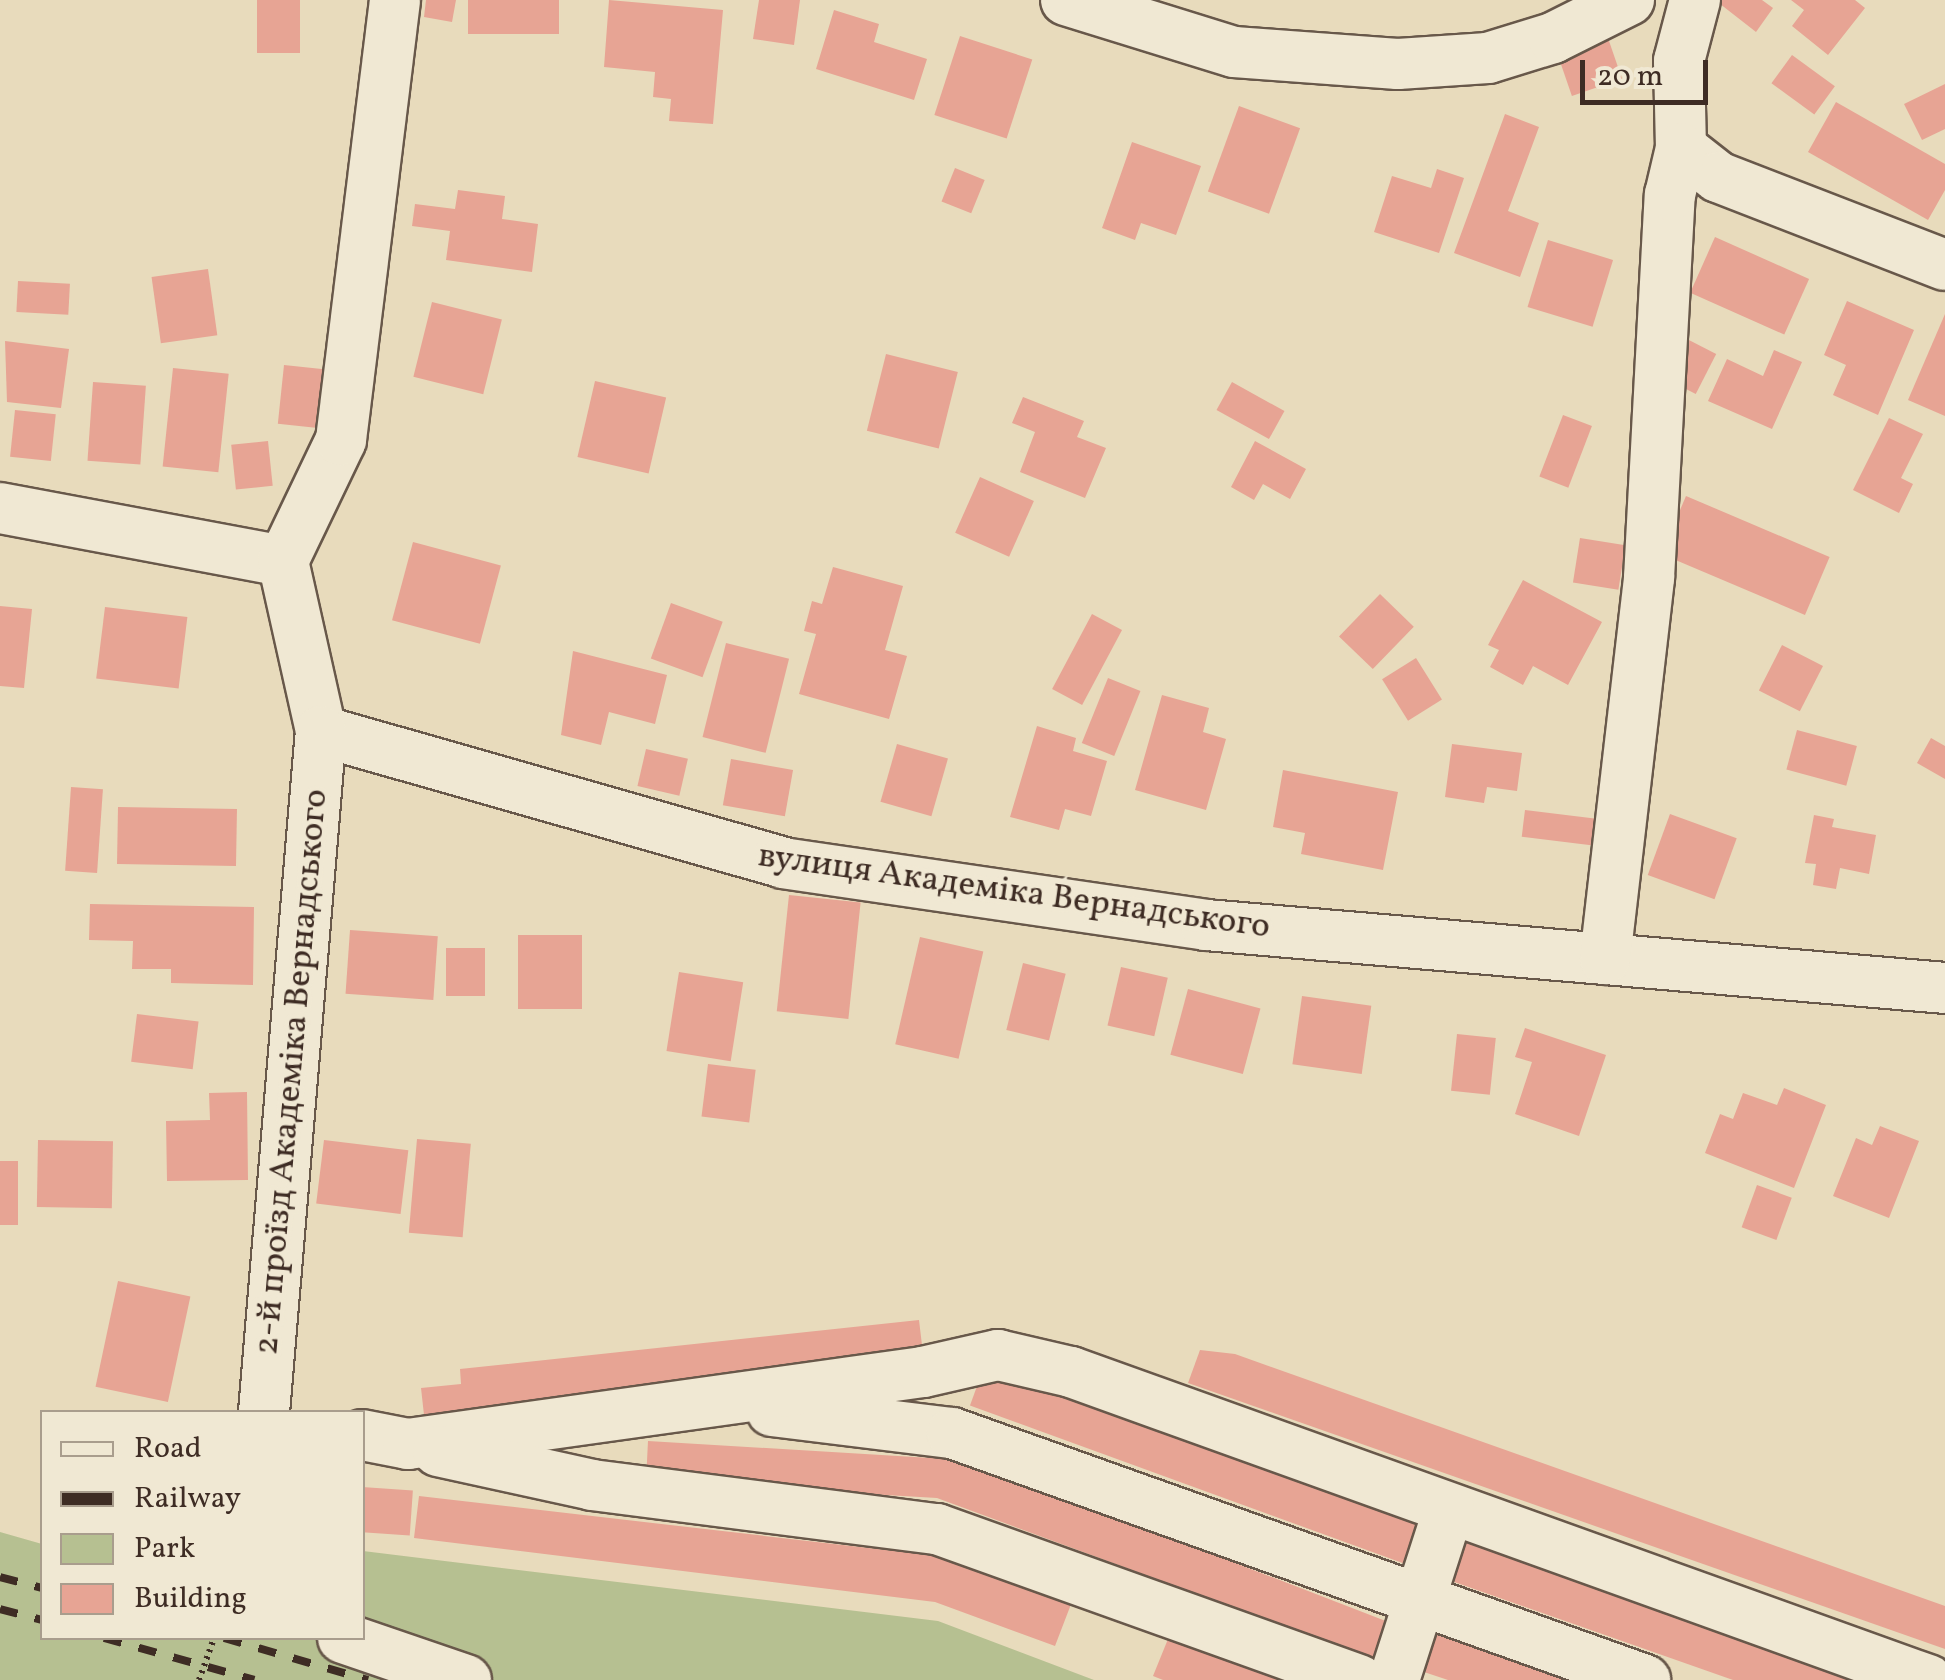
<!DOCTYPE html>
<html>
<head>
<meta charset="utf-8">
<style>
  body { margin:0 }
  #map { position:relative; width:1945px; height:1680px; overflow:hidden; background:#e8dbbc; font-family:Vollkorn,serif }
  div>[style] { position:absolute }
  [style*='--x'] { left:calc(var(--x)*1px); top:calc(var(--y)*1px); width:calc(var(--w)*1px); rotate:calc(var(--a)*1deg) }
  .green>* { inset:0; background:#b6c091 }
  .building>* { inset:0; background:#e7a494; transform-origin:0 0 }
  .path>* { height:6px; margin-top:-3px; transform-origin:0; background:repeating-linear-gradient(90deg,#3e2c24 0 2.5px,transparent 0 7.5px) }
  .roads { filter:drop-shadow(2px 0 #68584a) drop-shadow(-2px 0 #68584a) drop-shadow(0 2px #68584a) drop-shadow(0 -2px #68584a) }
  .minor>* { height:50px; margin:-25px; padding:0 25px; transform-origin:25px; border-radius:25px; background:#f0e8d3 }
  .rail>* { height:8px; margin-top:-4px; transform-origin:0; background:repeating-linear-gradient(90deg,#3e2c24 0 18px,transparent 0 36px) }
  span { translate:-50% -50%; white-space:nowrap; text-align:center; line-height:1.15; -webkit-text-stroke:9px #f0e8d3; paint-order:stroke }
  .street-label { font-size:35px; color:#3e2c24 }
  .legend { position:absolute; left:40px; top:1410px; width:325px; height:230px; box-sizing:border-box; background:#f0e8d3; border:2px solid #a99d8d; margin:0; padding:12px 18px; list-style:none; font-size:30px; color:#3e2c24 }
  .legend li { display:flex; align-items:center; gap:20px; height:50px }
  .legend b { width:50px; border:2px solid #a99d8d }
  .scale { position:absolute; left:1580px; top:60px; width:128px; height:45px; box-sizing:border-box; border:5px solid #3e2c24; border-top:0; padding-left:12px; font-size:30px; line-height:35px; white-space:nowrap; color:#3e2c24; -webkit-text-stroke:8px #f0e8d3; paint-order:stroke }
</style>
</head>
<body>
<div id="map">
  <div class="green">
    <i style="clip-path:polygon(0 1532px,42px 1544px,42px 1638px,362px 1638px,363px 1551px,938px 1621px,1094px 1680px,0 1680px)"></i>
  </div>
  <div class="building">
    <i style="left:257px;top:0;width:43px;height:53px"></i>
    <i style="clip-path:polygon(426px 0,456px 0,452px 22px,424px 17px)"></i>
    <i style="left:468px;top:0;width:91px;height:34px"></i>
    <i style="clip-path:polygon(609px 0,723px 10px,713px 124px,669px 121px,671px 99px,653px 97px,655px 72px,604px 67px)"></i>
    <i style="clip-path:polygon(759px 0,800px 0,794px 45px,753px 39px)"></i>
    <i style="clip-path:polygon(1715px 0,1762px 0,1773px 8px,1756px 32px)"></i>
    <i style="clip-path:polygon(1791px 0,1855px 0,1865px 8px,1828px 55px,1792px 26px,1804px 10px)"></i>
    <i style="clip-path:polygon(834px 10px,879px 24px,874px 42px,927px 59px,914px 100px,816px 69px)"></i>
    <i style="left:960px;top:36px;width:76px;height:83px;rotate:18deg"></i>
    <i style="left:1608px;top:38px;width:43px;height:53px;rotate:71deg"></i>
    <i style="left:1792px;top:55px;width:53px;height:35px;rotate:36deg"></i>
    <i style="clip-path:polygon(1945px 84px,1945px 129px,1922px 140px,1904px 104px)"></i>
    <i style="clip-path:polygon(1836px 102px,1945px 164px,1945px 190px,1928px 220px,1808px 152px)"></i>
    <i style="left:1239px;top:106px;width:65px;height:91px;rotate:20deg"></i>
    <i style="clip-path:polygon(1505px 114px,1539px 127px,1508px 211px,1539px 223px,1520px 277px,1454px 253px)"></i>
    <i style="clip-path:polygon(1132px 142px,1201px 166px,1176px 235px,1141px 223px,1135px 240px,1102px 228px)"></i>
    <i style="left:955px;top:168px;width:32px;height:36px;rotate:22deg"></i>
    <i style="clip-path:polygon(1437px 169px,1464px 178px,1439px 253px,1374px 232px,1392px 176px,1431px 188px)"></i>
    <i style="clip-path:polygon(458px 190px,505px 196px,502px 219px,538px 224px,532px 272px,446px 260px,450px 231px,412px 226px,415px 204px,455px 209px)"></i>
    <i style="left:1715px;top:237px;width:103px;height:61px;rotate:24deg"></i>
    <i style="left:1548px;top:240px;width:68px;height:70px;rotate:17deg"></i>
    <i style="left:208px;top:269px;width:67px;height:57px;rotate:82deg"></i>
    <i style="left:18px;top:281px;width:52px;height:31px;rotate:3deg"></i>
    <i style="clip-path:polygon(1847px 301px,1914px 330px,1878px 415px,1833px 395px,1846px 365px,1824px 355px)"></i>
    <i style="left:432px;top:302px;width:72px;height:77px;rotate:14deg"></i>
    <i style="clip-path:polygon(1945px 314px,1945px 416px,1908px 400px)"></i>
    <i style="left:1685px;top:338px;width:35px;height:45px;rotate:27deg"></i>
    <i style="clip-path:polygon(5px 341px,69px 349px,61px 408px,7px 402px)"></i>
    <i style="clip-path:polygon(1774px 350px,1802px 362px,1772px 429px,1708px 401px,1727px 359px,1763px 376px)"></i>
    <i style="left:886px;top:354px;width:74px;height:79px;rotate:14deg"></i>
    <i style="left:284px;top:365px;width:45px;height:59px;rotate:6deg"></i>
    <i style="left:173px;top:368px;width:56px;height:99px;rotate:6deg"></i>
    <i style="left:595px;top:381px;width:73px;height:78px;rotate:13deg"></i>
    <i style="left:93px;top:382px;width:53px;height:79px;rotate:4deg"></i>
    <i style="left:1232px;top:382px;width:60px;height:32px;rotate:29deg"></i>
    <i style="clip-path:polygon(1023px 397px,1084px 421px,1077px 437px,1106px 448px,1085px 498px,1020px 472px,1035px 432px,1012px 423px)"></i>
    <i style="left:15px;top:410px;width:41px;height:47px;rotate:6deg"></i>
    <i style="left:1563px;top:415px;width:31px;height:66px;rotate:21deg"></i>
    <i style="clip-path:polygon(1889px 418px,1923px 434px,1901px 478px,1913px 484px,1899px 513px,1853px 490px)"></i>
    <i style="left:268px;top:441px;width:45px;height:37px;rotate:84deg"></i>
    <i style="clip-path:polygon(1255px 441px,1306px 469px,1290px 499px,1263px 484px,1254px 500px,1231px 487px)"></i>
    <i style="left:980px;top:477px;width:59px;height:61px;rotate:24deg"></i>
    <i style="left:1686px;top:496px;width:156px;height:63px;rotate:23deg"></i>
    <i style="left:1580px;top:538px;width:46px;height:45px;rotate:9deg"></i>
    <i style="left:413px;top:542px;width:91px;height:81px;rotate:15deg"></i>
    <i style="clip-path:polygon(833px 567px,903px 586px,885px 650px,907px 656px,889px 719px,799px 694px,816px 634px,804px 631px,812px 601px,822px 604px)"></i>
    <i style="clip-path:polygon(1523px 580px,1602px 622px,1568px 685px,1533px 666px,1523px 685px,1490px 667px,1499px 650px,1488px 645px)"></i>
    <i style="left:1380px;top:594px;width:47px;height:59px;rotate:44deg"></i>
    <i style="left:671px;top:603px;width:55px;height:59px;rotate:20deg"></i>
    <i style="clip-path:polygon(0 606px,32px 609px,24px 688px,0 686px)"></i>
    <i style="left:105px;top:607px;width:83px;height:72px;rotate:7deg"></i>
    <i style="left:1092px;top:614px;width:34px;height:85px;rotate:28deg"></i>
    <i style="left:726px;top:643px;width:65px;height:97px;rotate:14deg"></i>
    <i style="left:1782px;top:645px;width:46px;height:51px;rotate:27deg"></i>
    <i style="clip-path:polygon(573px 651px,667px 675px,655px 724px,609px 712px,601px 745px,561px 735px)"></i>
    <i style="left:1416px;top:658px;width:49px;height:40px;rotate:58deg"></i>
    <i style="left:1108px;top:678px;width:35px;height:70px;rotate:22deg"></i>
    <i style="clip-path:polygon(1162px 695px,1209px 708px,1203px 732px,1226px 739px,1206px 810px,1135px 790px)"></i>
    <i style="clip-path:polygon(1037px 726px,1076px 738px,1073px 751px,1107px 761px,1091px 816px,1065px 809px,1059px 830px,1010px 817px)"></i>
    <i style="left:1797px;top:730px;width:62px;height:41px;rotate:15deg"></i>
    <i style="clip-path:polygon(1931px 738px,1945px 746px,1945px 779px,1917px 763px)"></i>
    <i style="left:897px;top:744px;width:53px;height:60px;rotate:16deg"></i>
    <i style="clip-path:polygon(1452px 744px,1522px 753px,1517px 791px,1487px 787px,1484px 803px,1445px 797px)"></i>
    <i style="left:646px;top:749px;width:43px;height:38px;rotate:13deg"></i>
    <i style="left:731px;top:759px;width:63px;height:47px;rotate:10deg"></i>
    <i style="clip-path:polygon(1283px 770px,1398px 792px,1383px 870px,1301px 854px,1305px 833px,1273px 827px)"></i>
    <i style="left:71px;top:787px;width:32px;height:84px;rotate:4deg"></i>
    <i style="left:118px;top:807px;width:119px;height:57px;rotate:1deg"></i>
    <i style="left:1525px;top:810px;width:72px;height:27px;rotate:7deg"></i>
    <i style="left:1670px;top:814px;width:71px;height:65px;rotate:20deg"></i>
    <i style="clip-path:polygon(1814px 815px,1834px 819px,1832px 827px,1876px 835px,1869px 874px,1840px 868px,1836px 889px,1813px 885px,1816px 864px,1805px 863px)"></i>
    <i style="left:789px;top:895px;width:72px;height:117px;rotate:6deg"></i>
    <i style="clip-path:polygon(90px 904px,254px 907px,253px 985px,171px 983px,171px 969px,132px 969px,133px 941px,89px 940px)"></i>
    <i style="left:350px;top:930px;width:88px;height:64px;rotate:4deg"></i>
    <i style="left:518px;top:935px;width:64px;height:74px"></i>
    <i style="left:920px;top:937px;width:65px;height:110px;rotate:13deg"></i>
    <i style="left:446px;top:948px;width:39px;height:48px"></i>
    <i style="left:1023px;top:963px;width:44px;height:69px;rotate:14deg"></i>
    <i style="left:1121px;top:967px;width:48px;height:60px;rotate:13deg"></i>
    <i style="left:679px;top:972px;width:65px;height:80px;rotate:9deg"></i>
    <i style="left:1188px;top:989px;width:75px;height:68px;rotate:15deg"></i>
    <i style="left:1302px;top:996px;width:70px;height:69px;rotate:8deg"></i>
    <i style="left:137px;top:1014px;width:62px;height:48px;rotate:7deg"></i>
    <i style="clip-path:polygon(1525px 1028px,1606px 1055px,1579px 1136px,1515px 1114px,1532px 1062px,1515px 1057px)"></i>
    <i style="left:1457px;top:1034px;width:39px;height:57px;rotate:6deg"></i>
    <i style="left:708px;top:1064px;width:48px;height:53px;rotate:7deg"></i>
    <i style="clip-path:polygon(1784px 1088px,1826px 1105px,1794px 1188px,1705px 1153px,1720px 1114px,1733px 1119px,1743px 1093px,1777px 1105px)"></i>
    <i style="clip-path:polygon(247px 1092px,248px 1180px,167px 1181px,166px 1121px,210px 1120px,209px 1093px)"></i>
    <i style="clip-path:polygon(1880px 1126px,1919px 1141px,1889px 1218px,1833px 1196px,1856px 1138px,1872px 1145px)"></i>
    <i style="left:417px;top:1139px;width:54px;height:94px;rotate:5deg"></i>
    <i style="left:38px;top:1140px;width:75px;height:67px;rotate:1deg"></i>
    <i style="left:324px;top:1140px;width:85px;height:64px;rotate:7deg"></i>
    <i style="left:0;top:1161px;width:18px;height:64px"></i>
    <i style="left:1757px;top:1185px;width:37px;height:45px;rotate:20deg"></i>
    <i style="left:118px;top:1281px;width:74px;height:108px;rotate:12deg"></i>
    <i style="clip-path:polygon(919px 1320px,924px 1362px,424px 1415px,421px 1388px,461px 1384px,460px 1369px)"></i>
    <i style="clip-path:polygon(1200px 1350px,1235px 1354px,1945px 1606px,1945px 1649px,1188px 1383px)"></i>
    <i style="left:984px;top:1367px;width:464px;height:41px;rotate:20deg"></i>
    <i style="clip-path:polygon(648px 1441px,947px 1459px,1041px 1488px,1396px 1625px,1381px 1662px,937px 1498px,646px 1481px)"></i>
    <i style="left:362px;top:1487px;width:51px;height:45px;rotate:4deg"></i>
    <i style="clip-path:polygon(419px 1496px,947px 1557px,1073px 1599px,1055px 1646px,935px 1602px,414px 1538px)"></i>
    <i style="clip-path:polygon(1457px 1539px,1856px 1679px,1856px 1680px,1733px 1680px,1443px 1578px)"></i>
    <i style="clip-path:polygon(1425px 1627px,1574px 1680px,1448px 1680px,1412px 1668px)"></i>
    <i style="clip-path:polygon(1168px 1639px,1280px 1680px,1163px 1680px,1153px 1676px)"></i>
  </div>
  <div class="path">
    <i style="--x:199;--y:1680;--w:45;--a:-70.3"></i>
  </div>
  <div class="roads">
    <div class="minor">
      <i style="--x:1066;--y:0;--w:176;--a:17.2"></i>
      <i style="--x:1234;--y:52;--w:164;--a:4.2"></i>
      <i style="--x:1398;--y:64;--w:90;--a:-3.8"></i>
      <i style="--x:1488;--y:58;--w:68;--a:-17.1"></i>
      <i style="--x:1553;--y:38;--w:85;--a:-26.6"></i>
      <i style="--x:1695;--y:0;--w:63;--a:104.7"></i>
      <i style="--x:1679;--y:61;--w:87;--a:88.7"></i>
      <i style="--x:1681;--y:148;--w:47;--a:38.1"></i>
      <i style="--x:1718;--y:177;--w:243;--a:21.2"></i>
      <i style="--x:0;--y:508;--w:288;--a:10.6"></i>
      <i style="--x:283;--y:561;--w:174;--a:77.4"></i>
      <i style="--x:321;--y:731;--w:480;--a:15.9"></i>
      <i style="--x:783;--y:863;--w:428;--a:8.3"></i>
      <i style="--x:1206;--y:925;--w:742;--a:4.87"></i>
      <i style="--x:283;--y:561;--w:134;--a:-64.4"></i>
      <i style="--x:341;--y:440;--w:443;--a:-83"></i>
      <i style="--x:1605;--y:959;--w:384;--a:-83.4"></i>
      <i style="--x:1649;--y:578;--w:384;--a:-86.9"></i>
      <i style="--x:1670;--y:195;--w:48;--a:-76.8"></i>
      <i style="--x:772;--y:1411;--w:181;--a:7"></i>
      <i style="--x:952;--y:1433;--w:736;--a:19.62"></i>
      <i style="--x:264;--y:1412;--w:683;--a:-85.22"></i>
      <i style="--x:362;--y:1435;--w:47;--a:11.1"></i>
      <i style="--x:408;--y:1444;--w:520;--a:-7.96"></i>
      <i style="--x:923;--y:1372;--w:77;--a:-12.8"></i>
      <i style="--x:998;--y:1355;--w:75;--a:13.1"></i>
      <i style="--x:1071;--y:1372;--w:911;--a:19.77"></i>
      <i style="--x:438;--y:1451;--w:158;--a:12.4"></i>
      <i style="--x:592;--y:1485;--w:348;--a:7.3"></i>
      <i style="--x:937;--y:1529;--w:448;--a:19.7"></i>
      <i style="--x:343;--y:1638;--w:130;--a:18.9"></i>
      <i style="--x:1394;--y:1680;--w:180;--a:-72.2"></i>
    </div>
  </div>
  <div class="rail">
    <i style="--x:0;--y:1577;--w:43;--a:14.7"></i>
    <i style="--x:0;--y:1609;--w:43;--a:14.7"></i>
    <i style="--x:104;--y:1638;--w:156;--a:15.6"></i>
    <i style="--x:224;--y:1638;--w:150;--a:16.3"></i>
  </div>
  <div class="street-label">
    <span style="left:1014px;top:892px;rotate:8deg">вулиця Академіка Вернадського</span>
    <span style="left:292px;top:1072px;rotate:-85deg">2-й проїзд Академіка Вернадського</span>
  </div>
  <ul class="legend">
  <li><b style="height:12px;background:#f0e8d3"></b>Road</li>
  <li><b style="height:12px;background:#3e2c24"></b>Railway</li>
  <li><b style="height:28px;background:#b6c091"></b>Park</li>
  <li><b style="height:28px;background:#e7a494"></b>Building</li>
  </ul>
  <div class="scale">20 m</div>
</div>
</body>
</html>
